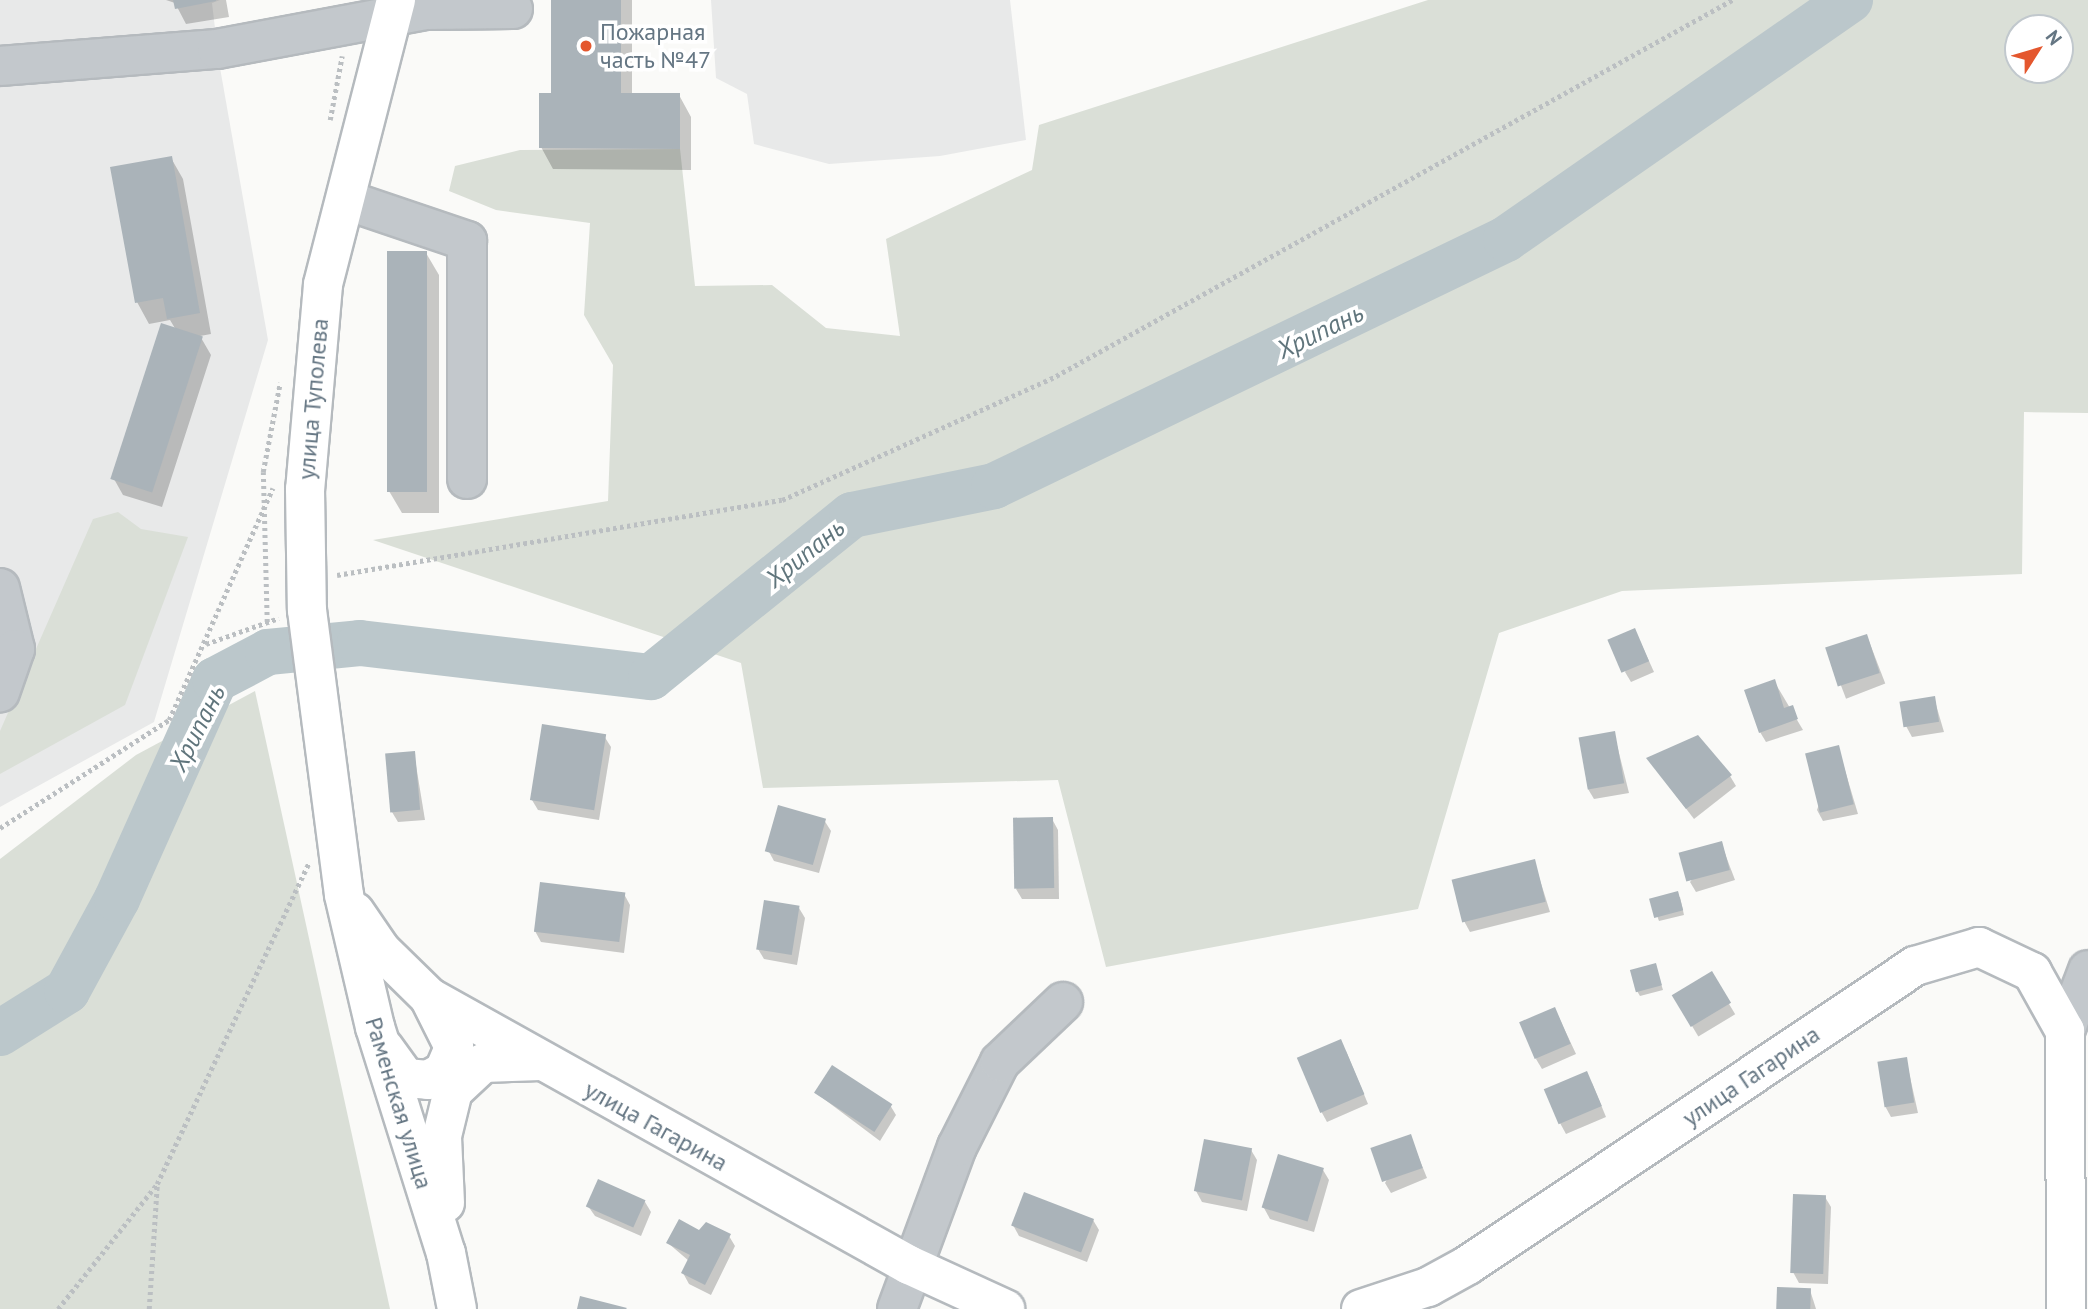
<!DOCTYPE html>
<html>
<head>
<meta charset="utf-8">
<style>
  body { margin:0 }
  #map { position:relative; width:2088px; height:1309px; overflow:hidden; background:#fafaf8; font-family:"PT Sans",sans-serif }
  div>[style] { position:absolute }
  [style*='--x'] { left:calc(var(--x)*1px); top:calc(var(--y)*1px); width:calc(var(--w)*1px); rotate:calc(var(--a)*1deg) }
  .built>* { inset:0; background:#e8e9e9 }
  .green>* { inset:0; background:#dadfd7 }
  .shadow>* { inset:0; background:#0003; transform-origin:0 0 }
  .river>* { height:46px; margin:-23px; padding:0 23px; transform-origin:23px; border-radius:23px; background:#bbc7cb }
  .building>* { inset:0; background:#aab3b9; transform-origin:0 0 }
  .path>* { height:4.5px; margin-top:-2.25px; transform-origin:0; background:repeating-linear-gradient(90deg,#bbbfc2 0 3.5px,transparent 0 7px) }
  .roads { filter:drop-shadow(2px 0 #b5babe) drop-shadow(-2px 0 #b5babe) drop-shadow(0 2px #b5babe) drop-shadow(0 -2px #b5babe) }
  .minor>* { height:38px; margin:-19px; padding:0 19px; transform-origin:19px; border-radius:19px; background:#c3c8cc }
  .major>* { height:38px; margin:-19px; padding:0 19px; transform-origin:19px; border-radius:19px; background:#fff }
  .dots>* { width:19px; height:19px; translate:-50% -50%; box-sizing:border-box; border:4px solid #fff; border-radius:50% }
  span { translate:-50% -50%; white-space:nowrap; text-align:center; line-height:1.15; -webkit-text-stroke:7px #fff; paint-order:stroke }
  .poi-label { font-size:24px; color:#657683 }
  .left { translate:0 -50%; text-align:left }
  .street-label { font-size:24px; color:#657683 }
  .water-label { font-size:26px; color:#60757c; font-style:italic }
  .north { position:absolute; left:2004px; top:14px; width:70px; height:70px; box-sizing:border-box; background:#fff; border:2px solid #c1c8cd; border-radius:50%; rotate:53deg; font-size:19px; font-weight:700; line-height:28px; text-align:center; color:#657683 }
  .north::after { content:''; display:block; margin:auto; width:24px; height:32px; background:#e4572e; clip-path:polygon(50% 0,100% 100%,50% 72%,0 100%) }
</style>
</head>
<body>
<div id="map">
  <div class="built">
    <i style="clip-path:polygon(0 0,220px 0,212px 3px,219px 62px,268px 340px,154px 722px,0 807px)"></i>
    <i style="clip-path:polygon(711px 0,1010px 0,1026px 140px,940px 156px,829px 164px,754px 144px,747px 94px,716px 78px)"></i>
  </div>
  <div class="green">
    <i style="clip-path:polygon(evenodd,1428px 0,2088px 0,2088px 413px,2024px 412px,2022px 574px,1622px 591px,1499px 633px,1418px 909px,1106px 967px,1058px 780px,763px 788px,741px 663px,373px 540px,608px 501px,613px 365px,584px 315px,590px 223px,496px 210px,449px 191px,455px 166px,520px 150px,680px 149px,695px 286px,772px 285px,826px 328px,900px 336px,886px 239px,1032px 170px,1039px 125px,1428px 0,2018px 28px,2060px 28px,2060px 70px,2018px 70px,2018px 28px)"></i>
    <i style="clip-path:polygon(118px 512px,141px 529px,188px 537px,125px 705px,0 774px,0 731px,93px 519px)"></i>
    <i style="clip-path:polygon(255px 691px,390px 1309px,0 1309px,0 859px,136px 755px)"></i>
  </div>
  <div class="shadow">
    <i style="clip-path:polygon(166px 0,226px 0,229px 17px,186px 24px,175px 3px)"></i>
    <i style="clip-path:polygon(553px 0,632px 0,632px 95px,679px 95px,691px 117px,691px 170px,553px 169px,541px 147px,553px 95px)"></i>
    <i style="clip-path:polygon(171px 158px,183px 179px,211px 334px,200px 336px,211px 355px,162px 507px,123px 495px,114px 479px,176px 330px,170px 320px,149px 324px,137px 302px)"></i>
    <i style="clip-path:polygon(426px 253px,439px 275px,439px 513px,402px 513px,389px 491px)"></i>
    <i style="left:1867px;top:636px;width:51px;height:42px;rotate:69deg"></i>
    <i style="clip-path:polygon(1640px 641px,1654px 672px,1631px 682px,1625px 672px)"></i>
    <i style="clip-path:polygon(1774px 681px,1803px 730px,1766px 742px,1760px 732px)"></i>
    <i style="clip-path:polygon(1934px 698px,1944px 732px,1912px 737px,1906px 726px)"></i>
    <i style="clip-path:polygon(1614px 733px,1629px 793px,1594px 799px,1588px 789px)"></i>
    <i style="clip-path:polygon(604px 736px,611px 747px,599px 820px,538px 810px,532px 800px)"></i>
    <i style="clip-path:polygon(1838px 747px,1858px 814px,1823px 821px,1817px 810px)"></i>
    <i style="clip-path:polygon(414px 753px,425px 820px,398px 822px,392px 812px)"></i>
    <i style="clip-path:polygon(1655px 768px,1730px 776px,1736px 786px,1694px 819px)"></i>
    <i style="clip-path:polygon(1052px 819px,1058px 830px,1059px 899px,1022px 899px,1016px 889px)"></i>
    <i style="clip-path:polygon(824px 820px,831px 831px,819px 873px,774px 861px,768px 850px)"></i>
    <i style="clip-path:polygon(1721px 843px,1735px 880px,1696px 892px,1690px 882px)"></i>
    <i style="clip-path:polygon(1534px 861px,1550px 912px,1470px 932px,1464px 921px)"></i>
    <i style="clip-path:polygon(624px 894px,630px 905px,624px 953px,541px 942px,535px 931px)"></i>
    <i style="clip-path:polygon(1680px 897px,1684px 915px,1659px 921px,1651px 899px)"></i>
    <i style="clip-path:polygon(799px 908px,805px 918px,797px 965px,764px 959px,758px 949px)"></i>
    <i style="clip-path:polygon(1655px 965px,1663px 990px,1640px 996px,1637px 991px)"></i>
    <i style="left:1711px;top:974px;width:47px;height:43px;rotate:59deg"></i>
    <i style="clip-path:polygon(1555px 1009px,1576px 1054px,1542px 1069px,1536px 1059px)"></i>
    <i style="clip-path:polygon(1346px 1051px,1368px 1104px,1327px 1122px,1321px 1111px)"></i>
    <i style="clip-path:polygon(1906px 1059px,1918px 1113px,1891px 1117px,1885px 1106px)"></i>
    <i style="clip-path:polygon(1592px 1083px,1606px 1117px,1566px 1134px,1560px 1123px)"></i>
    <i style="clip-path:polygon(816px 1093px,890px 1105px,896px 1115px,880px 1141px)"></i>
    <i style="clip-path:polygon(1410px 1136px,1427px 1178px,1391px 1193px,1385px 1183px)"></i>
    <i style="clip-path:polygon(1251px 1150px,1257px 1160px,1247px 1211px,1202px 1202px,1196px 1191px)"></i>
    <i style="clip-path:polygon(1323px 1170px,1329px 1180px,1314px 1232px,1270px 1219px,1264px 1208px)"></i>
    <i style="clip-path:polygon(1825px 1197px,1831px 1207px,1828px 1284px,1799px 1283px,1793px 1272px)"></i>
    <i style="clip-path:polygon(645px 1202px,651px 1212px,641px 1236px,595px 1216px,588px 1206px)"></i>
    <i style="clip-path:polygon(1093px 1220px,1099px 1230px,1087px 1262px,1019px 1236px,1013px 1225px)"></i>
    <i style="clip-path:polygon(699px 1232px,729px 1236px,735px 1246px,711px 1295px,689px 1284px,683px 1273px,689px 1261px,668px 1243px)"></i>
    <i style="clip-path:polygon(1810px 1290px,1816px 1309px,1779px 1309px)"></i>
  </div>
  <div class="river">
    <i style="--x:0;--y:1033;--w:79;--a:-32.1"></i>
    <i style="--x:67;--y:991;--w:105;--a:-61.5"></i>
    <i style="--x:117;--y:899;--w:240;--a:-65.9"></i>
    <i style="--x:215;--y:680;--w:60;--a:-27.8"></i>
    <i style="--x:268;--y:652;--w:92;--a:-5.6"></i>
    <i style="--x:360;--y:643;--w:293;--a:6.7"></i>
    <i style="--x:651;--y:677;--w:258;--a:-38.9"></i>
    <i style="--x:852;--y:515;--w:145;--a:-11.5"></i>
    <i style="--x:994;--y:486;--w:568;--a:-25.75"></i>
    <i style="--x:1506;--y:239;--w:419;--a:-34.8"></i>
  </div>
  <div class="building">
    <i style="clip-path:polygon(173px 0,216px 0,216px 1px,175px 9px)"></i>
    <i style="clip-path:polygon(551px 0,621px 0,621px 93px,680px 93px,680px 149px,539px 148px,539px 93px,551px 93px)"></i>
    <i style="clip-path:polygon(172px 156px,200px 313px,167px 319px,163px 298px,135px 303px,110px 167px)"></i>
    <i style="left:387px;top:251px;width:40px;height:241px"></i>
    <i style="left:161px;top:323px;width:44px;height:164px;rotate:18deg"></i>
    <i style="left:1635px;top:628px;width:36px;height:30px;rotate:67deg"></i>
    <i style="left:1867px;top:634px;width:41px;height:44px;rotate:72deg"></i>
    <i style="clip-path:polygon(1775px 679px,1784px 708px,1793px 705px,1798px 719px,1759px 733px,1744px 690px)"></i>
    <i style="left:1935px;top:696px;width:26px;height:36px;rotate:81deg"></i>
    <i style="left:542px;top:724px;width:65px;height:77px;rotate:9deg"></i>
    <i style="left:1615px;top:731px;width:53px;height:37px;rotate:80deg"></i>
    <i style="clip-path:polygon(1698px 735px,1732px 775px,1686px 809px,1646px 758px)"></i>
    <i style="left:1839px;top:745px;width:61px;height:35px;rotate:76deg"></i>
    <i style="left:415px;top:751px;width:59px;height:30px;rotate:85deg"></i>
    <i style="left:778px;top:805px;width:50px;height:48px;rotate:16deg"></i>
    <i style="left:1053px;top:817px;width:71px;height:40px;rotate:89deg"></i>
    <i style="left:1722px;top:841px;width:30px;height:45px;rotate:75deg"></i>
    <i style="left:1535px;top:859px;width:44px;height:86px;rotate:76deg"></i>
    <i style="left:540px;top:882px;width:86px;height:50px;rotate:7deg"></i>
    <i style="left:1678px;top:891px;width:20px;height:30px;rotate:75deg"></i>
    <i style="left:764px;top:900px;width:36px;height:50px;rotate:9deg"></i>
    <i style="left:1656px;top:963px;width:23px;height:27px;rotate:75deg"></i>
    <i style="left:1712px;top:971px;width:37px;height:47px;rotate:59deg"></i>
    <i style="left:1555px;top:1007px;width:40px;height:39px;rotate:67deg"></i>
    <i style="left:1341px;top:1039px;width:60px;height:48px;rotate:67deg"></i>
    <i style="left:1907px;top:1057px;width:46px;height:30px;rotate:81deg"></i>
    <i style="left:832px;top:1065px;width:72px;height:33px;rotate:33deg"></i>
    <i style="left:1587px;top:1071px;width:38px;height:47px;rotate:67deg"></i>
    <i style="left:1411px;top:1134px;width:36px;height:43px;rotate:71deg"></i>
    <i style="left:1204px;top:1139px;width:49px;height:53px;rotate:11deg"></i>
    <i style="left:1278px;top:1154px;width:48px;height:56px;rotate:17deg"></i>
    <i style="left:598px;top:1179px;width:52px;height:30px;rotate:24deg"></i>
    <i style="left:1024px;top:1192px;width:75px;height:36px;rotate:21deg"></i>
    <i style="left:1793px;top:1194px;width:33px;height:79px;rotate:2deg"></i>
    <i style="clip-path:polygon(679px 1219px,699px 1230px,706px 1222px,731px 1234px,705px 1285px,681px 1273px,690px 1255px,666px 1243px)"></i>
    <i style="left:1777px;top:1287px;width:34px;height:22px;rotate:2deg"></i>
    <i style="clip-path:polygon(580px 1296px,627px 1308px,626px 1309px,577px 1309px)"></i>
  </div>
  <div class="path">
    <i style="--x:330;--y:120;--w:65;--a:-79.4"></i>
    <i style="--x:337;--y:575;--w:451;--a:-9.6"></i>
    <i style="--x:782;--y:500;--w:301;--a:-24.3"></i>
    <i style="--x:1056;--y:376;--w:774;--a:-29.08"></i>
    <i style="--x:267;--y:622;--w:150;--a:-91.5"></i>
    <i style="--x:263;--y:472;--w:91;--a:-79.2"></i>
    <i style="--x:206;--y:644;--w:77;--a:-19.6"></i>
    <i style="--x:0;--y:828;--w:201;--a:-32.6"></i>
    <i style="--x:169;--y:720;--w:254;--a:-65.9"></i>
    <i style="--x:58;--y:1309;--w:159;--a:-51.6"></i>
    <i style="--x:157;--y:1184;--w:354;--a:-64.7"></i>
    <i style="--x:149;--y:1309;--w:125;--a:-86.3"></i>
  </div>
  <div class="roads">
    <div class="minor">
      <i style="--x:0;--y:66;--w:218;--a:-4.5"></i>
      <i style="--x:217;--y:49;--w:212;--a:-10.6"></i>
      <i style="--x:425;--y:10;--w:88;--a:-0.7"></i>
      <i style="--x:346;--y:200;--w:128;--a:18.7"></i>
      <i style="--x:467;--y:241;--w:238;--a:90"></i>
      <i style="--x:0;--y:588;--w:63;--a:76.2"></i>
      <i style="--x:15;--y:649;--w:46;--a:109.2"></i>
      <i style="--x:2065;--y:1031;--w:65;--a:-69.3"></i>
      <i style="--x:897;--y:1309;--w:173;--a:-69.7"></i>
      <i style="--x:957;--y:1147;--w:95;--a:-63.2"></i>
      <i style="--x:1000;--y:1062;--w:87;--a:-43.6"></i>
    </div>
    <div class="major">
      <i style="--x:396;--y:0;--w:294;--a:104.4"></i>
      <i style="--x:323;--y:285;--w:205;--a:95"></i>
      <i style="--x:305;--y:489;--w:121;--a:89.1"></i>
      <i style="--x:307;--y:610;--w:287;--a:82.6"></i>
      <i style="--x:344;--y:895;--w:136;--a:76.8"></i>
      <i style="--x:375;--y:1027;--w:237;--a:72.6"></i>
      <i style="--x:446;--y:1253;--w:57;--a:78.9"></i>
      <i style="--x:355;--y:912;--w:46;--a:55.6"></i>
      <i style="--x:381;--y:950;--w:67;--a:44.4"></i>
      <i style="--x:429;--y:997;--w:550;--a:29.18"></i>
      <i style="--x:909;--y:1265;--w:106;--a:24.6"></i>
      <i style="--x:384;--y:1048;--w:37;--a:54"></i>
      <i style="--x:406;--y:1078;--w:22;--a:5"></i>
      <i style="--x:428;--y:1080;--w:18;--a:-29"></i>
      <i style="--x:444;--y:1071;--w:26;--a:-67"></i>
      <i style="--x:454;--y:1047;--w:56;--a:-116.6"></i>
      <i style="--x:445;--y:1203;--w:67;--a:-92.6"></i>
      <i style="--x:442;--y:1136;--w:46;--a:-76.3"></i>
      <i style="--x:453;--y:1091;--w:41;--a:-43"></i>
      <i style="--x:483;--y:1063;--w:57;--a:-2"></i>
      <i style="--x:1361;--y:1309;--w:71;--a:-18.2"></i>
      <i style="--x:1428;--y:1287;--w:46;--a:-28.8"></i>
      <i style="--x:1468;--y:1265;--w:538;--a:-33.78"></i>
      <i style="--x:1915;--y:966;--w:67;--a:-16.5"></i>
      <i style="--x:1979;--y:947;--w:59;--a:25.3"></i>
      <i style="--x:2032;--y:972;--w:68;--a:60.8"></i>
      <i style="--x:2065;--y:1031;--w:278;--a:89.8"></i>
    </div>
  </div>
  <div class="dots">
    <i style="left:586px;top:46px;background:#e4572e"></i>
  </div>
  <div class="poi-label">
    <span class="left" style="left:600px;top:46px">Пожарная<br>часть №47</span>
  </div>
  <div class="street-label">
    <span style="left:313px;top:399px;rotate:-85deg">улица Туполева</span>
    <span style="left:1751px;top:1076px;rotate:-34deg">улица Гагарина</span>
    <span style="left:399px;top:1103px;rotate:73deg">Раменская улица</span>
    <span style="left:656px;top:1126px;rotate:29deg">улица Гагарина</span>
  </div>
  <div class="water-label">
    <span style="left:1320px;top:331px;rotate:-26deg">Хрипань</span>
    <span style="left:805px;top:553px;rotate:-39deg">Хрипань</span>
    <span style="left:197px;top:728px;rotate:-63deg">Хрипань</span>
  </div>
  <div class="north">N</div>
</div>
</body>
</html>
